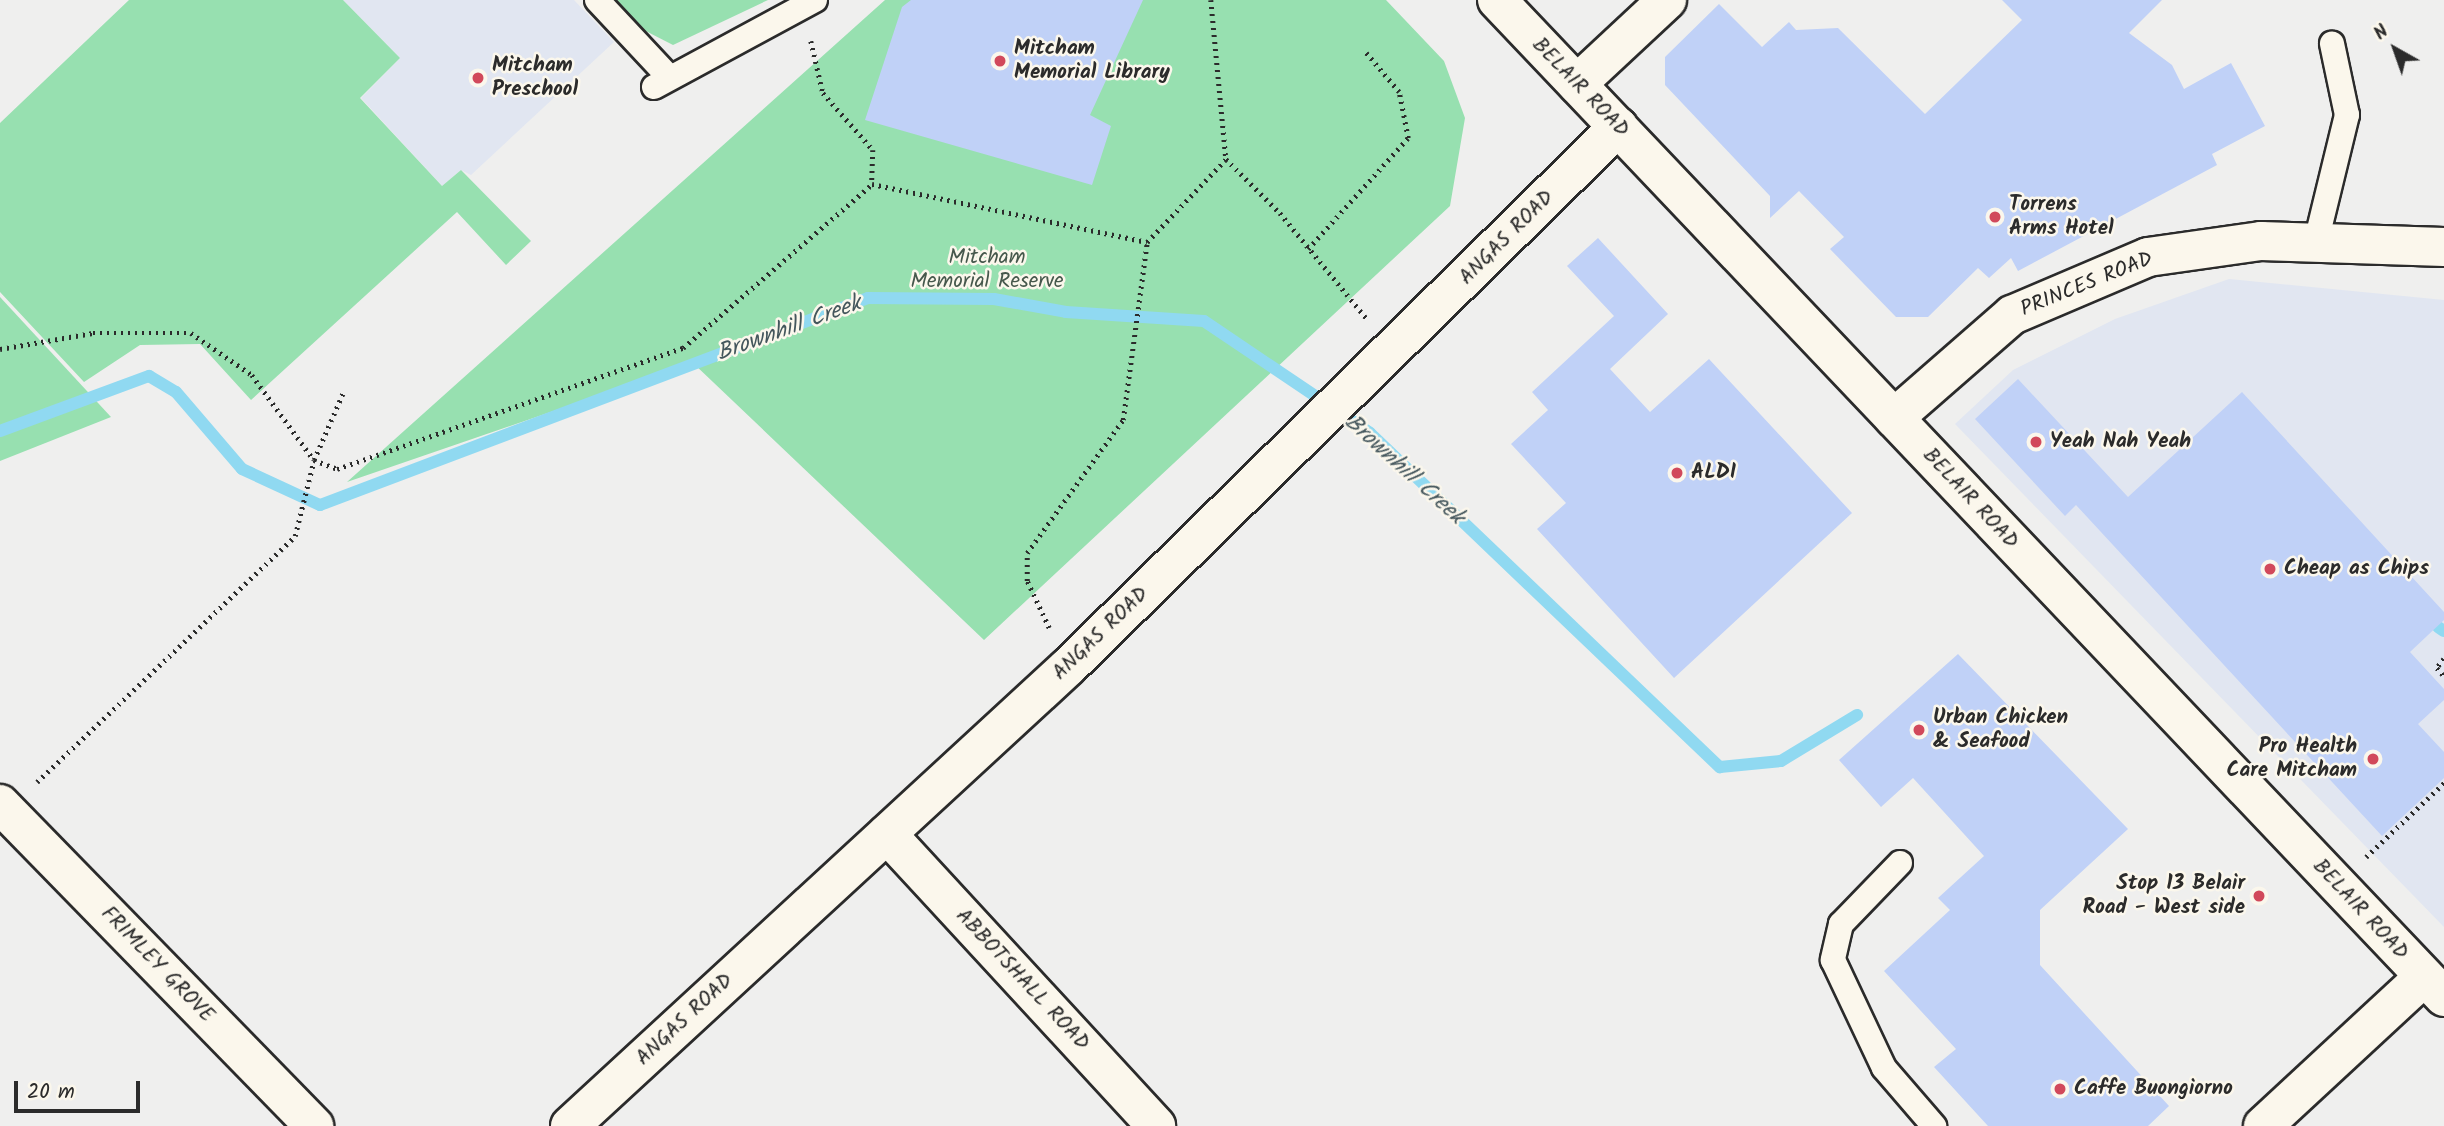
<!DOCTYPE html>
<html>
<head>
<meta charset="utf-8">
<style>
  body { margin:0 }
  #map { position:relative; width:2444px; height:1126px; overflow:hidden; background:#efefee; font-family:Kalam,sans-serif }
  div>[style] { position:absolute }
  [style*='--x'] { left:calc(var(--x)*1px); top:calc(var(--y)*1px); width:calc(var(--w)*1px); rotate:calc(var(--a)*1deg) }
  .built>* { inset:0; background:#e1e6f1 }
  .green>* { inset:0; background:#97e0b0 }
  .stream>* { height:12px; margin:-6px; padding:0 6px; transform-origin:6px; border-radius:6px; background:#90d9f1 }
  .building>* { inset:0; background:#c0d1f7 }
  .path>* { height:4.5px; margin-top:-2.25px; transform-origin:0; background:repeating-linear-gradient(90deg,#2b2b2b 0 2px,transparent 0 7px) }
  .roads { filter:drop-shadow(2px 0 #2b2b2b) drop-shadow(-2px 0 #2b2b2b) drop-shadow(0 2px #2b2b2b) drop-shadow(0 -2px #2b2b2b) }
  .service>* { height:24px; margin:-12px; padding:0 12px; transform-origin:12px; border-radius:12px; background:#fbf7ec }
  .minor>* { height:38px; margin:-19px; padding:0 19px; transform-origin:19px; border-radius:19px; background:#fbf7ec }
  .tertiary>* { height:38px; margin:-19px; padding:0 19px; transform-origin:19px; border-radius:19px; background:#fbf7ec }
  .secondary>* { height:38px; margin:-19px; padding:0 19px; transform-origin:19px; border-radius:19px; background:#fbf7ec }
  .dots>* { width:19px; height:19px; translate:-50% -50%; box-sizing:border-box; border:4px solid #fbf7ec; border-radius:50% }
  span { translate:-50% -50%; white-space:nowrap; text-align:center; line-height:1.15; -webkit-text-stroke:5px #fbf7ec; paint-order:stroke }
  .poi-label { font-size:21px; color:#2b2b2b; font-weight:700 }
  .left { translate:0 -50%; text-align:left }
  .right { translate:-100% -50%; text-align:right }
  .street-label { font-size:21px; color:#2b2b2b }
  .park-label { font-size:21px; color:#46584c }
  .water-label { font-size:23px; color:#44565c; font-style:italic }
  .north { position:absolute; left:2360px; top:14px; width:70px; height:70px; -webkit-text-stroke:5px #fbf7ec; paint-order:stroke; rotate:320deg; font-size:19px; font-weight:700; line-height:28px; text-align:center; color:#2b2b2b }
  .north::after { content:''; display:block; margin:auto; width:24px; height:32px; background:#2b2b2b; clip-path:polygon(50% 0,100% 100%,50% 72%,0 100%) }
  .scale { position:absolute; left:14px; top:1081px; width:126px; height:32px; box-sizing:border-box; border:4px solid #2b2b2b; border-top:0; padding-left:9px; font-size:21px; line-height:24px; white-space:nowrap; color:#2b2b2b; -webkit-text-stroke:5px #fbf7ec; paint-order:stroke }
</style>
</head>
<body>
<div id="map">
  <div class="built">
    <i style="clip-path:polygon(343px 0,574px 0,614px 42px,471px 175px,461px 170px,442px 186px,361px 98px,400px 58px)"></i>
    <i style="clip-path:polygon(2229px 279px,2444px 300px,2444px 927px,1955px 424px,2013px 370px,2115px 319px)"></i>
  </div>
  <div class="green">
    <i style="clip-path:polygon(129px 0,343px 0,400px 58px,360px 98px,442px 186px,461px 170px,531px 241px,506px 265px,457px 212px,251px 400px,200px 344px,140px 345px,84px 382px,0 292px,0 123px)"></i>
    <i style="clip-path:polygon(611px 0,768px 0,673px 45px,634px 25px)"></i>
    <i style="clip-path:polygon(885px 0,1386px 0,1444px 61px,1465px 118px,1450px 206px,984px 640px,693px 363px,347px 482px)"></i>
    <i style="clip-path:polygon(0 297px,111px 417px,0 461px)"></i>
  </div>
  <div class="stream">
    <i style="--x:0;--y:431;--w:159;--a:-20.3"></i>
    <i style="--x:149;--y:376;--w:31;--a:31"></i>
    <i style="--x:176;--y:392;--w:101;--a:49.4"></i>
    <i style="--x:242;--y:469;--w:86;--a:24.8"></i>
    <i style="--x:320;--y:505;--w:586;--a:-20.69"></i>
    <i style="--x:868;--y:298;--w:126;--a:0.5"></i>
    <i style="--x:994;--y:299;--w:73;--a:10.2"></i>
    <i style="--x:1066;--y:312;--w:138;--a:3.7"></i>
    <i style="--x:1204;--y:321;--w:200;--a:34"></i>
    <i style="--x:1370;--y:433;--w:484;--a:43.7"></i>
    <i style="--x:1720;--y:767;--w:61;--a:-5.6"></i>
    <i style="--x:1781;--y:761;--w:89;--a:-31.2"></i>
    <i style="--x:2438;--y:627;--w:7;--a:34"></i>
  </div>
  <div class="building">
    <i style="clip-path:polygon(911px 0,1143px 0,1090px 115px,1111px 126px,1092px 185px,865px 120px,902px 7px)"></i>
    <i style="clip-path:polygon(2002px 0,2162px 0,2129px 33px,2172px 65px,2184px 89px,2231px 63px,2265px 126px,2212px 154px,2217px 165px,2018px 271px,2011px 258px,1989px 278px,1978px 268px,1928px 317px,1896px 317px,1830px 249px,1844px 237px,1799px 191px,1770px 218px,1770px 196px,1665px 85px,1665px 57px,1719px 4px,1762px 47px,1789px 22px,1796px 30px,1838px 28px,1925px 114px,2022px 20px)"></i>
    <i style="clip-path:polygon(1598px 238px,1668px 314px,1610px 369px,1650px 412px,1709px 359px,1852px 513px,1674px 678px,1537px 529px,1566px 503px,1511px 444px,1548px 410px,1532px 392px,1614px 316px,1567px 266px)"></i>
    <i style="clip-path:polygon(2018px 379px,2128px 497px,2242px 392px,2444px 612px,2444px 620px,2410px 652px,2444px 689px,2444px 700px,2418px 724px,2444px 752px,2444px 778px,2382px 836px,2076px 505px,2065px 516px,1975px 419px)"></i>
    <i style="clip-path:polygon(1958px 654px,2128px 829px,2040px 910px,2040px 965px,2169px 1106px,2148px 1126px,1988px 1126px,1934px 1067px,1956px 1049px,1884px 971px,1950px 910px,1938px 898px,1984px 856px,1913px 778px,1881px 807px,1839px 760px)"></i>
  </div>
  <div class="path">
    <i style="--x:1211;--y:0;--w:160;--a:84.6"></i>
    <i style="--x:1226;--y:159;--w:76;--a:45"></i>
    <i style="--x:1280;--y:213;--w:137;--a:50.6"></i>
    <i style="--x:811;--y:41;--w:53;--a:77"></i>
    <i style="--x:823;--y:93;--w:76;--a:48.7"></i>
    <i style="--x:873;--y:150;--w:34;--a:92"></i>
    <i style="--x:1308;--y:249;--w:149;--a:-48"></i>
    <i style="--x:1408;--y:138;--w:47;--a:-101.1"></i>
    <i style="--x:1399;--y:92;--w:51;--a:-130.2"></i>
    <i style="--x:0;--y:349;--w:94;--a:-9.8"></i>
    <i style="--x:93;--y:333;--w:98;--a:0"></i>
    <i style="--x:191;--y:333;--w:74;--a:34.5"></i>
    <i style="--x:252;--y:375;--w:105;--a:53.9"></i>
    <i style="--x:314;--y:460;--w:73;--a:-66.6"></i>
    <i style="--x:1049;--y:628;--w:52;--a:-115.1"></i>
    <i style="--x:1027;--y:581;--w:28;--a:-90"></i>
    <i style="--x:1027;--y:553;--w:164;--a:-54.2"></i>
    <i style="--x:1123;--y:420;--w:180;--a:-82.3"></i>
    <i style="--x:1147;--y:242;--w:115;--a:-46.4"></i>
    <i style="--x:2444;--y:659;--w:11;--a:128"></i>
    <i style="--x:2437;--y:668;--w:11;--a:49"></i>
    <i style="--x:37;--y:782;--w:356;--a:-43.6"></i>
    <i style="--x:295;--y:536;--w:78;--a:-76"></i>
    <i style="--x:314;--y:460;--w:25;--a:21"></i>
    <i style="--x:337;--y:469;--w:367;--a:-19.3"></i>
    <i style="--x:683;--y:348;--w:250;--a:-40.9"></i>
    <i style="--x:872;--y:184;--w:281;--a:11.9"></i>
    <i style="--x:2366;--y:857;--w:108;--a:-43.5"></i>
  </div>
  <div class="roads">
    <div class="service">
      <i style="--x:597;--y:0;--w:104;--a:46.9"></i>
      <i style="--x:654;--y:87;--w:183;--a:-28.4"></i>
      <i style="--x:2316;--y:242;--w:131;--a:-76.3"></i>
      <i style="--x:2347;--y:115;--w:73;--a:-101.9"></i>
      <i style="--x:1900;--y:863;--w:85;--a:134"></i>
      <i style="--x:1841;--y:924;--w:37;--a:103"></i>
      <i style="--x:1833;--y:960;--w:119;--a:64.7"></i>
      <i style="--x:1884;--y:1068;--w:77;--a:49.2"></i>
    </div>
    <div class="minor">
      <i style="--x:1577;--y:84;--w:123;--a:-43"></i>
      <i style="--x:0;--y:804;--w:450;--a:45.7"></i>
      <i style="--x:887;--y:834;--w:397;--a:47.3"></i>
      <i style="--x:570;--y:1126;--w:677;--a:-42.67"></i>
      <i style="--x:1068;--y:667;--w:771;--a:-44.47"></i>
      <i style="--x:2263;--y:1126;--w:219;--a:-42.8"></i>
    </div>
    <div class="tertiary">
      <i style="--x:1894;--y:418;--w:157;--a:-41.1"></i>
      <i style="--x:2012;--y:315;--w:148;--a:-23.1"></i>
      <i style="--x:2148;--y:257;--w:114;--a:-8.1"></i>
      <i style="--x:2261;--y:241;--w:183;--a:1.9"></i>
    </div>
    <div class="secondary">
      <i style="--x:1497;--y:0;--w:1375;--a:46.47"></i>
    </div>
  </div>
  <div class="dots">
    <i style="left:1000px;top:61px;background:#d1495b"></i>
    <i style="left:478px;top:78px;background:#d1495b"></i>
    <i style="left:1995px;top:217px;background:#d1495b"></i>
    <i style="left:2036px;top:442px;background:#d1495b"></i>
    <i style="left:1677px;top:473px;background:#d1495b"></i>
    <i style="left:2270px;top:569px;background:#d1495b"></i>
    <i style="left:1919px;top:730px;background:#d1495b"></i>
    <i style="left:2373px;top:759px;background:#d1495b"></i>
    <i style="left:2259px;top:896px;background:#d1495b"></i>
    <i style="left:2060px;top:1089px;background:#d1495b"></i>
  </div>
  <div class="poi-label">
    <span class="left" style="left:1014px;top:61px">Mitcham<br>Memorial Library</span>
    <span class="left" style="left:492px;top:78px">Mitcham<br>Preschool</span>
    <span class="left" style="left:2009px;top:217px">Torrens<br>Arms Hotel</span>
    <span class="left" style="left:2050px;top:442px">Yeah Nah Yeah</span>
    <span class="left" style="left:1691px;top:473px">ALDI</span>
    <span class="left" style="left:2284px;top:569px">Cheap as Chips</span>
    <span class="left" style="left:1933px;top:730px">Urban Chicken<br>&amp; Seafood</span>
    <span class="right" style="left:2357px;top:759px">Pro Health<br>Care Mitcham</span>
    <span class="right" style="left:2245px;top:896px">Stop 13 Belair<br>Road - West side</span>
    <span class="left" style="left:2074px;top:1089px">Caffe Buongiorno</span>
  </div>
  <div class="street-label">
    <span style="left:1580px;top:88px;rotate:46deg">BELAIR ROAD</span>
    <span style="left:1507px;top:238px;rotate:-45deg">ANGAS ROAD</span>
    <span style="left:2087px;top:285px;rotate:-22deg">PRINCES ROAD</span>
    <span style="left:1970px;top:499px;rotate:47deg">BELAIR ROAD</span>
    <span style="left:1101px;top:634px;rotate:-44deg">ANGAS ROAD</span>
    <span style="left:2360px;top:910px;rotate:47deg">BELAIR ROAD</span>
    <span style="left:157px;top:965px;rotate:46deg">FRIMLEY GROVE</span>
    <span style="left:1022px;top:980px;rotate:47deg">ABBOTSHALL ROAD</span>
    <span style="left:685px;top:1020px;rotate:-43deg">ANGAS ROAD</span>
  </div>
  <div class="park-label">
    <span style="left:987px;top:270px">Mitcham<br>Memorial Reserve</span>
  </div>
  <div class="water-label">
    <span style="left:789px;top:329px;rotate:-20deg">Brownhill Creek</span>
    <span style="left:1404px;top:470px;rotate:42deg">Brownhill Creek</span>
  </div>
  <div class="north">N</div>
  <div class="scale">20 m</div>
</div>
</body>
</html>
